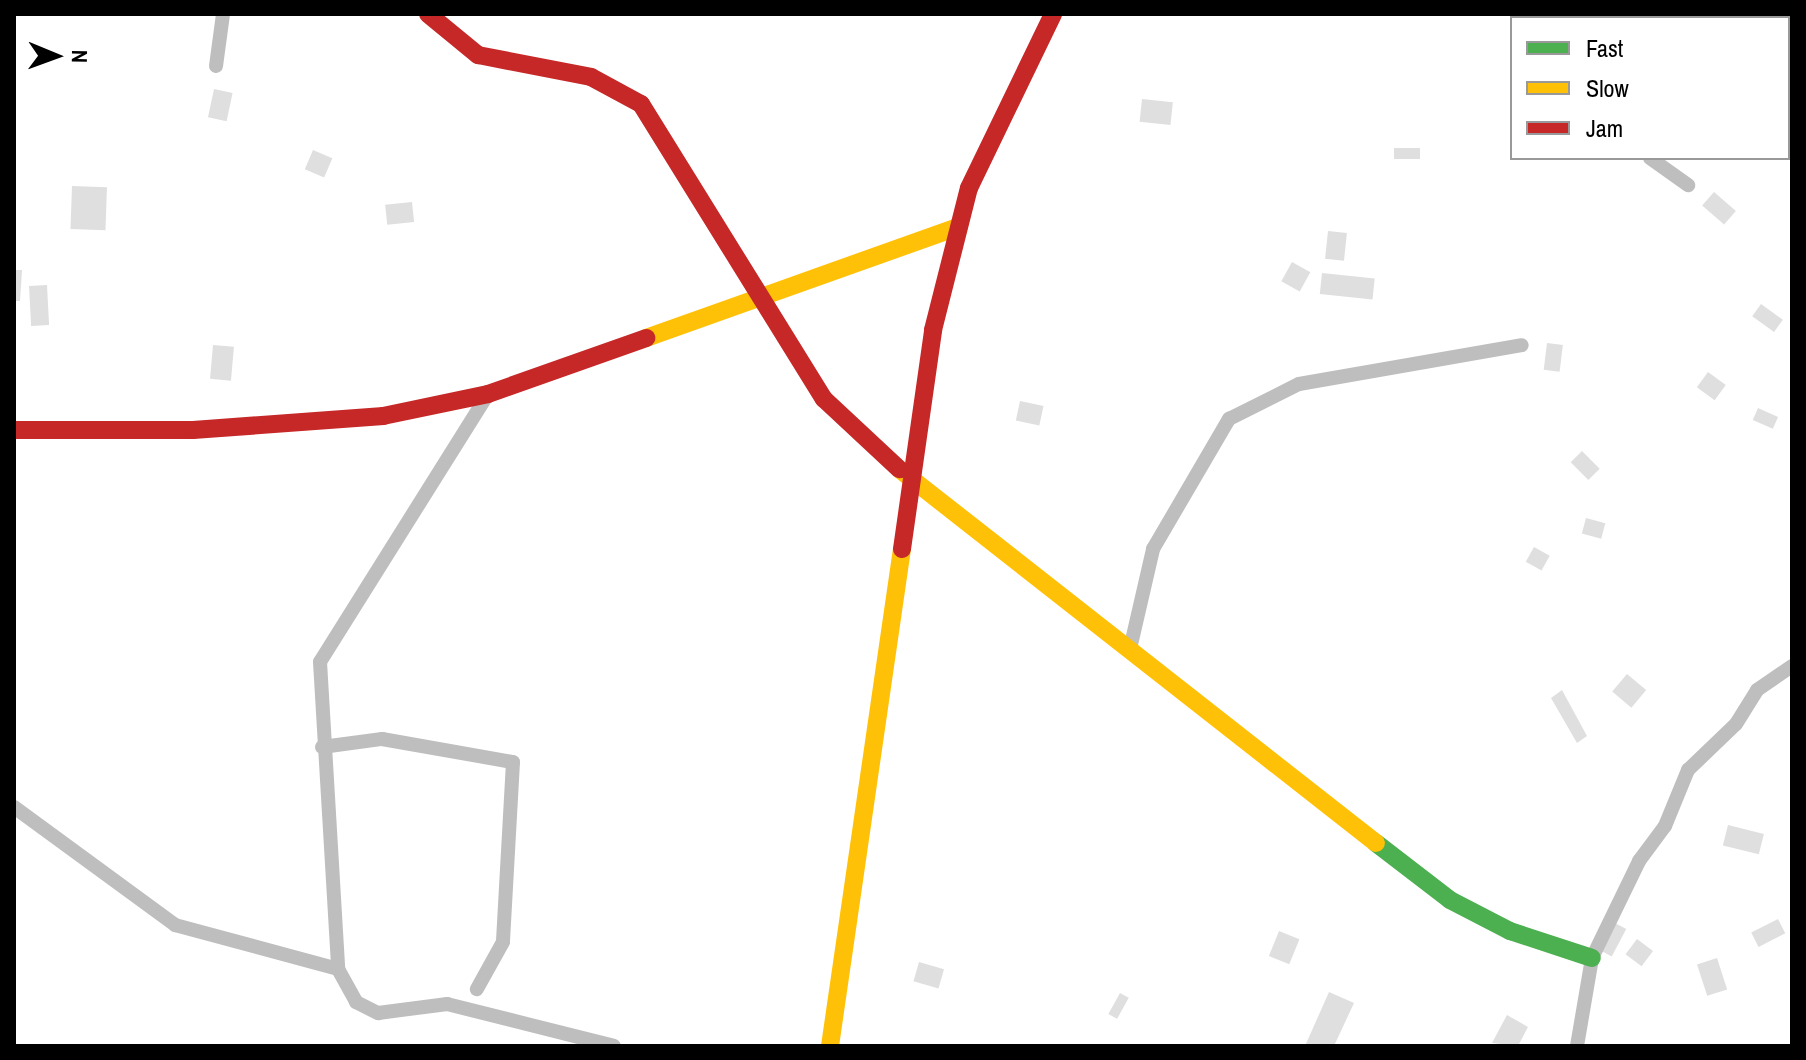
<!DOCTYPE html>
<html>
<head>
<meta charset="utf-8">
<style>
  body { margin:0 }
  #map { position:relative; width:1806px; height:1060px; overflow:hidden; background:#fff; font-family:"Archivo Narrow",sans-serif }
  div>[style] { position:absolute }
  [style*='--x'] { left:calc(var(--x)*1px); top:calc(var(--y)*1px); width:calc(var(--w)*1px); rotate:calc(var(--a)*1deg) }
  .building>* { inset:0; background:#dfdfdf; transform-origin:0 0 }
  .path>* { height:3px; margin-top:-1.5px; transform-origin:0; background:repeating-linear-gradient(90deg,#b9b9b9 0 2px,transparent 0 6px) }
  .street>* { height:14px; margin:-7px; padding:0 7px; transform-origin:7px; border-radius:7px; background:#bebebe }
  .fast>* { height:18px; margin:-9px; padding:0 9px; transform-origin:9px; border-radius:9px; background:#4caf50 }
  .slow>* { height:18px; margin:-9px; padding:0 9px; transform-origin:9px; border-radius:9px; background:#ffc107 }
  .jam>* { height:18px; margin:-9px; padding:0 9px; transform-origin:9px; border-radius:9px; background:#c62828 }
  span { translate:-50% -50%; white-space:nowrap; text-align:center; line-height:1.15; -webkit-text-stroke:6px #fff; paint-order:stroke }
  .frame { position:absolute; inset:0; border:16px solid #000; pointer-events:none }
  .legend { position:absolute; left:1510px; top:16px; width:280px; height:144px; box-sizing:border-box; background:#fff; border:2px solid #999; margin:0; padding:10px 14px; list-style:none; font-size:24px; color:#000 }
  .legend li { display:flex; align-items:center; gap:16px; height:40px }
  .legend b { width:40px; border:2px solid #999 }
  .north { position:absolute; left:16px; top:16px; width:80px; height:80px; -webkit-text-stroke:6px #fff; paint-order:stroke; rotate:91deg; font-size:22px; font-weight:700; line-height:32px; text-align:center; color:#000 }
  .north::after { content:''; display:block; margin:auto; width:28px; height:36px; background:#000; clip-path:polygon(50% 0,100% 100%,50% 72%,0 100%) }
</style>
</head>
<body>
<div id="map">
  <div class="building">
    <i style="left:214px;top:89px;width:19px;height:29px;rotate:12deg"></i>
    <i style="left:1142px;top:99px;width:31px;height:23px;rotate:6deg"></i>
    <i style="left:1394px;top:148px;width:26px;height:11px"></i>
    <i style="left:313px;top:150px;width:21px;height:21px;rotate:23deg"></i>
    <i style="left:72px;top:186px;width:35px;height:43px;rotate:2deg"></i>
    <i style="left:1714px;top:192px;width:29px;height:18px;rotate:41deg"></i>
    <i style="left:412px;top:202px;width:20px;height:27px;rotate:84deg"></i>
    <i style="left:1328px;top:231px;width:19px;height:28px;rotate:6deg"></i>
    <i style="left:1292px;top:262px;width:21px;height:22px;rotate:29deg"></i>
    <i style="clip-path:polygon(14px 270px,22px 270px,20px 301px,14px 301px)"></i>
    <i style="left:1322px;top:273px;width:53px;height:21px;rotate:6deg"></i>
    <i style="left:47px;top:285px;width:40px;height:18px;rotate:87deg"></i>
    <i style="left:1761px;top:304px;width:27px;height:15px;rotate:36deg"></i>
    <i style="left:1547px;top:343px;width:16px;height:27px;rotate:7deg"></i>
    <i style="left:213px;top:345px;width:21px;height:34px;rotate:5deg"></i>
    <i style="left:1708px;top:372px;width:22px;height:19px;rotate:36deg"></i>
    <i style="left:1020px;top:401px;width:24px;height:20px;rotate:12deg"></i>
    <i style="left:1758px;top:408px;width:22px;height:13px;rotate:24deg"></i>
    <i style="left:1582px;top:451px;width:25px;height:16px;rotate:45deg"></i>
    <i style="left:1586px;top:518px;width:20px;height:16px;rotate:15deg"></i>
    <i style="left:1534px;top:547px;width:18px;height:17px;rotate:29deg"></i>
    <i style="left:1627px;top:674px;width:25px;height:23px;rotate:40deg"></i>
    <i style="clip-path:polygon(1562px 690px,1587px 736px,1577px 743px,1551px 698px)"></i>
    <i style="left:1728px;top:825px;width:37px;height:21px;rotate:14deg"></i>
    <i style="left:1778px;top:919px;width:16px;height:30px;rotate:63deg"></i>
    <i style="left:1613px;top:922px;width:15px;height:31px;rotate:28deg"></i>
    <i style="left:1279px;top:931px;width:22px;height:27px;rotate:22deg"></i>
    <i style="left:1637px;top:939px;width:20px;height:19px;rotate:37deg"></i>
    <i style="left:1717px;top:958px;width:33px;height:21px;rotate:72deg"></i>
    <i style="left:919px;top:962px;width:26px;height:20px;rotate:16deg"></i>
    <i style="clip-path:polygon(1329px 992px,1354px 1003px,1334px 1046px,1305px 1046px)"></i>
    <i style="left:1120px;top:993px;width:10px;height:24px;rotate:29deg"></i>
    <i style="clip-path:polygon(1507px 1015px,1528px 1027px,1518px 1046px,1492px 1043px)"></i>
  </div>
  <div class="path">
    <i style="--x:1718;--y:18;--w:7;--a:-34"></i>
  </div>
  <div class="street">
    <i style="--x:1565;--y:14;--w:4;--a:90"></i>
    <i style="--x:216;--y:66;--w:52;--a:-82.3"></i>
    <i style="--x:1650;--y:158;--w:47;--a:35.4"></i>
    <i style="--x:488;--y:394;--w:316;--a:122.1"></i>
    <i style="--x:320;--y:662;--w:308;--a:86.6"></i>
    <i style="--x:338;--y:969;--w:38;--a:61"></i>
    <i style="--x:356;--y:1002;--w:25;--a:27"></i>
    <i style="--x:378;--y:1013;--w:70;--a:-7.4"></i>
    <i style="--x:447;--y:1004;--w:172;--a:14.1"></i>
    <i style="--x:1130;--y:649;--w:103;--a:-77"></i>
    <i style="--x:1153;--y:549;--w:151;--a:-59.7"></i>
    <i style="--x:1229;--y:419;--w:78;--a:-26.6"></i>
    <i style="--x:1299;--y:384;--w:226;--a:-9.9"></i>
    <i style="--x:322;--y:747;--w:61;--a:-7.6"></i>
    <i style="--x:382;--y:739;--w:133;--a:10"></i>
    <i style="--x:513;--y:762;--w:180;--a:93.2"></i>
    <i style="--x:503;--y:942;--w:54;--a:119"></i>
    <i style="--x:14;--y:807;--w:200;--a:36.2"></i>
    <i style="--x:175;--y:925;--w:169;--a:15.1"></i>
    <i style="--x:1577;--y:1046;--w:89;--a:-80.3"></i>
    <i style="--x:1592;--y:958;--w:108;--a:-64.1"></i>
    <i style="--x:1639;--y:861;--w:44;--a:-53.4"></i>
    <i style="--x:1665;--y:826;--w:61;--a:-67.7"></i>
    <i style="--x:1688;--y:770;--w:66;--a:-43.8"></i>
    <i style="--x:1736;--y:724;--w:40;--a:-58"></i>
    <i style="--x:1757;--y:690;--w:42;--a:-34.4"></i>
  </div>
  <div class="fast">
    <i style="--x:1376;--y:843;--w:93;--a:37.6"></i>
    <i style="--x:1450;--y:900;--w:68;--a:27.3"></i>
    <i style="--x:1510;--y:931;--w:86;--a:18.2"></i>
  </div>
  <div class="slow">
    <i style="--x:646;--y:338;--w:331;--a:-19.6"></i>
    <i style="--x:899;--y:469;--w:606;--a:38.1"></i>
    <i style="--x:830;--y:1046;--w:502;--a:-81.76"></i>
  </div>
  <div class="jam">
    <i style="--x:428;--y:14;--w:65;--a:39.4"></i>
    <i style="--x:478;--y:55;--w:115;--a:11"></i>
    <i style="--x:591;--y:77;--w:57;--a:28.4"></i>
    <i style="--x:641;--y:104;--w:347;--a:58.2"></i>
    <i style="--x:824;--y:399;--w:103;--a:43"></i>
    <i style="--x:14;--y:430;--w:179;--a:0"></i>
    <i style="--x:193;--y:430;--w:191;--a:-4.2"></i>
    <i style="--x:383;--y:416;--w:107;--a:-11.8"></i>
    <i style="--x:488;--y:394;--w:168;--a:-19.5"></i>
    <i style="--x:902;--y:549;--w:221;--a:-81.9"></i>
    <i style="--x:933;--y:330;--w:146;--a:-75.8"></i>
    <i style="--x:969;--y:188;--w:193;--a:-64.2"></i>
  </div>
  <div class="frame"></div>
  <ul class="legend">
  <li><b style="height:10px;background:#4caf50"></b>Fast</li>
  <li><b style="height:10px;background:#ffc107"></b>Slow</li>
  <li><b style="height:10px;background:#c62828"></b>Jam</li>
  </ul>
  <div class="north">N</div>
</div>
</body>
</html>
